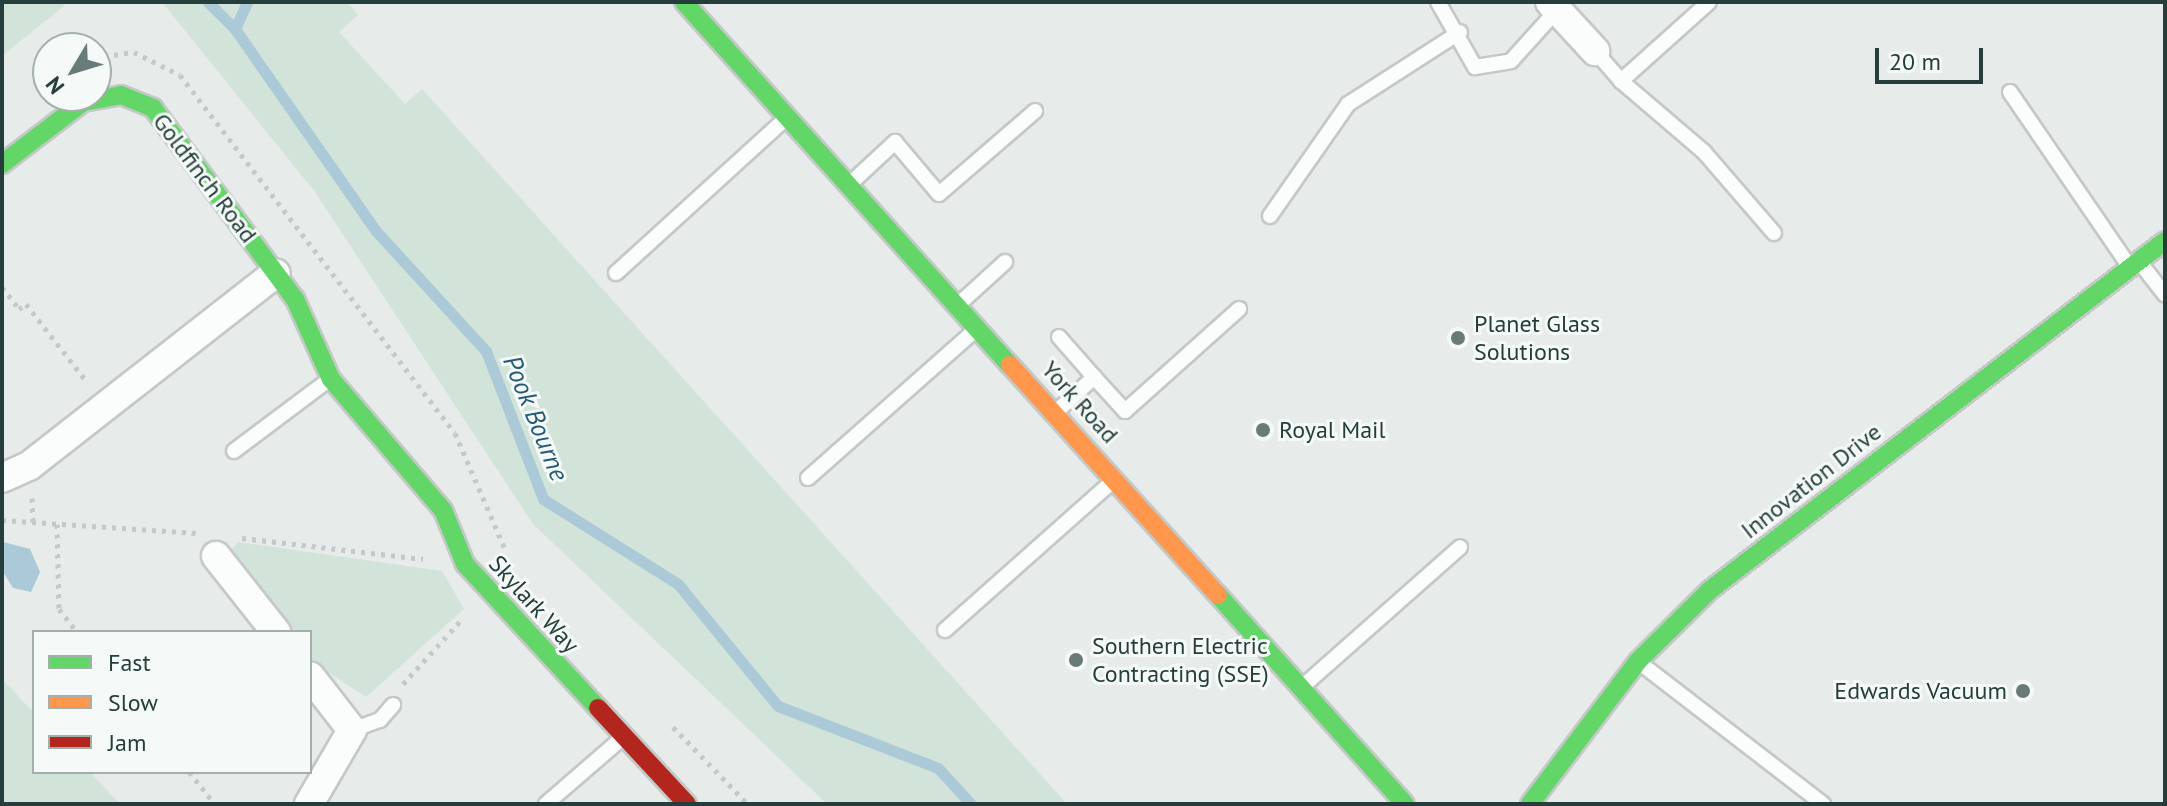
<!DOCTYPE html>
<html>
<head>
<meta charset="utf-8">
<style>
  body { margin:0 }
  #map { position:relative; width:2167px; height:806px; overflow:hidden; background:#e7ebea; font-family:"PT Sans",sans-serif }
  div>[style] { position:absolute }
  [style*='--x'] { left:calc(var(--x)*1px); top:calc(var(--y)*1px); width:calc(var(--w)*1px); rotate:calc(var(--a)*1deg) }
  .green>* { inset:0; background:#d2e3da }
  .water>* { inset:0; background:#abc9d6 }
  .stream>* { height:11px; margin:-5.5px; padding:0 5.5px; transform-origin:5.5px; border-radius:5.5px; background:#abc9d6 }
  .path>* { height:5px; margin-top:-2.5px; transform-origin:0; background:repeating-linear-gradient(90deg,#c2cbca 0 4px,transparent 0 10px) }
  .roads { filter:drop-shadow(2px 0 #c4c8c7) drop-shadow(-2px 0 #c4c8c7) drop-shadow(0 2px #c4c8c7) drop-shadow(0 -2px #c4c8c7) }
  .lane>* { height:14px; margin:-7px; padding:0 7px; transform-origin:7px; border-radius:7px; background:#fbfcfc }
  .street>* { height:28px; margin:-14px; padding:0 14px; transform-origin:14px; border-radius:14px; background:#fbfcfc }
  .fast>* { height:18px; margin:-9px; padding:0 9px; transform-origin:9px; border-radius:9px; background:#63d668 }
  .slow>* { height:18px; margin:-9px; padding:0 9px; transform-origin:9px; border-radius:9px; background:#ff974d }
  .jam>* { height:18px; margin:-9px; padding:0 9px; transform-origin:9px; border-radius:9px; background:#b3261e }
  .dots>* { width:22px; height:22px; translate:-50% -50%; box-sizing:border-box; border:4px solid #f5faf8; border-radius:50% }
  span { translate:-50% -50%; white-space:nowrap; text-align:center; line-height:1.15; -webkit-text-stroke:6px #f5faf8; paint-order:stroke }
  .street-label { font-size:24px; color:#253e3b }
  .poi-label { font-size:24px; color:#253e3b }
  .left { translate:0 -50%; text-align:left }
  .right { translate:-100% -50%; text-align:right }
  .water-label { font-size:26px; color:#235b76; font-style:italic }
  .frame { position:absolute; inset:0; border:4px solid #253e3b; pointer-events:none }
  .legend { position:absolute; left:32px; top:630px; width:280px; height:144px; box-sizing:border-box; background:#f5faf8; border:2px solid #a2afac; margin:0; padding:10px 14px; list-style:none; font-size:24px; color:#253e3b }
  .legend li { display:flex; align-items:center; gap:16px; height:40px }
  .legend b { width:40px; border:2px solid #a2afac }
  .north { position:absolute; left:32px; top:32px; width:80px; height:80px; box-sizing:border-box; background:#f5faf8; border:2px solid #a2afac; border-radius:50%; rotate:232deg; font-size:22px; font-weight:700; line-height:32px; text-align:center; color:#253e3b }
  .north::after { content:''; display:block; margin:auto; width:28px; height:36px; background:#697b78; clip-path:polygon(50% 0,100% 100%,50% 72%,0 100%) }
  .scale { position:absolute; left:1875px; top:48px; width:108px; height:36px; box-sizing:border-box; border:4px solid #253e3b; border-top:0; padding-left:10px; font-size:24px; line-height:28px; white-space:nowrap; color:#253e3b; -webkit-text-stroke:6px #f5faf8; paint-order:stroke }
</style>
</head>
<body>
<div id="map">
  <div class="green">
    <i style="clip-path:polygon(2px 2px,63px 2px,64px 6px,2px 56px)"></i>
    <i style="clip-path:polygon(162px 2px,347px 2px,358px 15px,339px 32px,405px 104px,422px 89px,1067px 804px,827px 804px,533px 524px,315px 192px)"></i>
    <i style="clip-path:polygon(238px 542px,442px 571px,464px 609px,366px 697px,310px 660px,310px 632px,286px 632px,228px 553px)"></i>
    <i style="clip-path:polygon(2px 679px,34px 713px,34px 772px,90px 772px,120px 804px,2px 804px)"></i>
  </div>
  <div class="water">
    <i style="clip-path:polygon(3px 542px,30px 549px,40px 572px,31px 592px,13px 588px,2px 570px)"></i>
  </div>
  <div class="stream">
    <i style="--x:208;--y:2;--w:38;--a:45"></i>
    <i style="--x:247;--y:2;--w:30;--a:114"></i>
    <i style="--x:235;--y:29;--w:246;--a:55.1"></i>
    <i style="--x:376;--y:231;--w:163;--a:47.5"></i>
    <i style="--x:486;--y:351;--w:159;--a:68.9"></i>
    <i style="--x:543;--y:499;--w:160;--a:32.2"></i>
    <i style="--x:678;--y:584;--w:158;--a:50.7"></i>
    <i style="--x:778;--y:706;--w:172;--a:21.2"></i>
    <i style="--x:938;--y:768;--w:49;--a:47.5"></i>
  </div>
  <div class="path">
    <i style="--x:114;--y:55;--w:20;--a:-9"></i>
    <i style="--x:134;--y:52;--w:51;--a:26.6"></i>
    <i style="--x:180;--y:75;--w:451;--a:52.5"></i>
    <i style="--x:455;--y:433;--w:126;--a:66.7"></i>
    <i style="--x:2;--y:287;--w:28;--a:52"></i>
    <i style="--x:19;--y:309;--w:9;--a:-36"></i>
    <i style="--x:26;--y:304;--w:100;--a:51.9"></i>
    <i style="--x:32;--y:498;--w:24;--a:88"></i>
    <i style="--x:2;--y:520;--w:195;--a:3.8"></i>
    <i style="--x:57;--y:524;--w:85;--a:88.7"></i>
    <i style="--x:59;--y:609;--w:29;--a:52"></i>
    <i style="--x:242;--y:538;--w:182;--a:6.6"></i>
    <i style="--x:403;--y:684;--w:89;--a:-47.7"></i>
    <i style="--x:673;--y:727;--w:107;--a:45.8"></i>
    <i style="--x:189;--y:772;--w:41;--a:50.9"></i>
  </div>
  <div class="roads">
    <div class="lane">
      <i style="--x:1438;--y:2;--w:75;--a:60.4"></i>
      <i style="--x:1475;--y:67;--w:36;--a:-9"></i>
      <i style="--x:1511;--y:61;--w:69;--a:-48"></i>
      <i style="--x:1595;--y:51;--w:40;--a:49"></i>
      <i style="--x:1621;--y:81;--w:118;--a:-41.9"></i>
      <i style="--x:1621;--y:81;--w:109;--a:40.5"></i>
      <i style="--x:1704;--y:152;--w:107;--a:49.2"></i>
      <i style="--x:2010;--y:92;--w:212;--a:55.6"></i>
      <i style="--x:852;--y:182;--w:59;--a:-42.9"></i>
      <i style="--x:895;--y:142;--w:68;--a:49.8"></i>
      <i style="--x:939;--y:194;--w:127;--a:-40.8"></i>
      <i style="--x:1270;--y:216;--w:136;--a:-55.1"></i>
      <i style="--x:1348;--y:104;--w:133;--a:-32.7"></i>
      <i style="--x:2141;--y:264;--w:39;--a:52"></i>
      <i style="--x:616;--y:273;--w:229;--a:-42.3"></i>
      <i style="--x:960;--y:303;--w:61;--a:-42.3"></i>
      <i style="--x:1059;--y:337;--w:53;--a:48.8"></i>
      <i style="--x:1056;--y:412;--w:52;--a:-42.6"></i>
      <i style="--x:1094;--y:377;--w:46;--a:47.6"></i>
      <i style="--x:1125;--y:411;--w:153;--a:-41.8"></i>
      <i style="--x:234;--y:451;--w:120;--a:-36.9"></i>
      <i style="--x:808;--y:478;--w:223;--a:-41.5"></i>
      <i style="--x:945;--y:630;--w:225;--a:-41.6"></i>
      <i style="--x:1640;--y:663;--w:231;--a:37.6"></i>
      <i style="--x:1302;--y:687;--w:211;--a:-41.5"></i>
      <i style="--x:352;--y:730;--w:30;--a:-20"></i>
      <i style="--x:380;--y:720;--w:20;--a:-49"></i>
      <i style="--x:546;--y:804;--w:99;--a:-40.9"></i>
    </div>
    <div class="street">
      <i style="--x:1550;--y:2;--w:67;--a:47.4"></i>
      <i style="--x:2;--y:478;--w:30;--a:-24"></i>
      <i style="--x:29;--y:466;--w:313;--a:-38"></i>
      <i style="--x:216;--y:556;--w:97;--a:51.7"></i>
      <i style="--x:309;--y:804;--w:86;--a:-59.8"></i>
      <i style="--x:352;--y:730;--w:68;--a:-127.9"></i>
    </div>
    <div class="fast">
      <i style="--x:684;--y:2;--w:488;--a:48.1"></i>
      <i style="--x:2;--y:164;--w:102;--a:-37.4"></i>
      <i style="--x:83;--y:102;--w:39;--a:-10"></i>
      <i style="--x:121;--y:95;--w:35;--a:22"></i>
      <i style="--x:153;--y:108;--w:238;--a:53.4"></i>
      <i style="--x:295;--y:299;--w:88;--a:65.8"></i>
      <i style="--x:331;--y:379;--w:172;--a:49.5"></i>
      <i style="--x:443;--y:510;--w:58;--a:67.8"></i>
      <i style="--x:465;--y:564;--w:196;--a:47.3"></i>
      <i style="--x:1218;--y:595;--w:280;--a:48.2"></i>
      <i style="--x:1530;--y:804;--w:179;--a:-52.9"></i>
      <i style="--x:1638;--y:661;--w:101;--a:-44.6"></i>
      <i style="--x:1710;--y:590;--w:573;--a:-37.49"></i>
    </div>
    <div class="slow">
      <i style="--x:1010;--y:365;--w:310;--a:47.9"></i>
    </div>
    <div class="jam">
      <i style="--x:598;--y:708;--w:131;--a:47.2"></i>
    </div>
  </div>
  <div class="dots">
    <i style="left:1458px;top:338px;background:#697b78"></i>
    <i style="left:1263px;top:430px;background:#697b78"></i>
    <i style="left:1076px;top:660px;background:#697b78"></i>
    <i style="left:2023px;top:691px;background:#697b78"></i>
  </div>
  <div class="street-label">
    <span style="left:205px;top:178px;rotate:53deg">Goldfinch Road</span>
    <span style="left:1080px;top:402px;rotate:48deg">York Road</span>
    <span style="left:1811px;top:481px;rotate:-38deg">Innovation Drive</span>
    <span style="left:534px;top:604px;rotate:48deg">Skylark Way</span>
  </div>
  <div class="poi-label">
    <span class="left" style="left:1474px;top:338px">Planet Glass<br>Solutions</span>
    <span class="left" style="left:1279px;top:430px">Royal Mail</span>
    <span class="left" style="left:1092px;top:660px">Southern Electric<br>Contracting (SSE)</span>
    <span class="right" style="left:2007px;top:691px">Edwards Vacuum</span>
  </div>
  <div class="water-label">
    <span style="left:536px;top:418px;rotate:68deg">Pook Bourne</span>
  </div>
  <div class="frame"></div>
  <ul class="legend">
  <li><b style="height:10px;background:#63d668"></b>Fast</li>
  <li><b style="height:10px;background:#ff974d"></b>Slow</li>
  <li><b style="height:10px;background:#b3261e"></b>Jam</li>
  </ul>
  <div class="north">N</div>
  <div class="scale">20 m</div>
</div>
</body>
</html>
